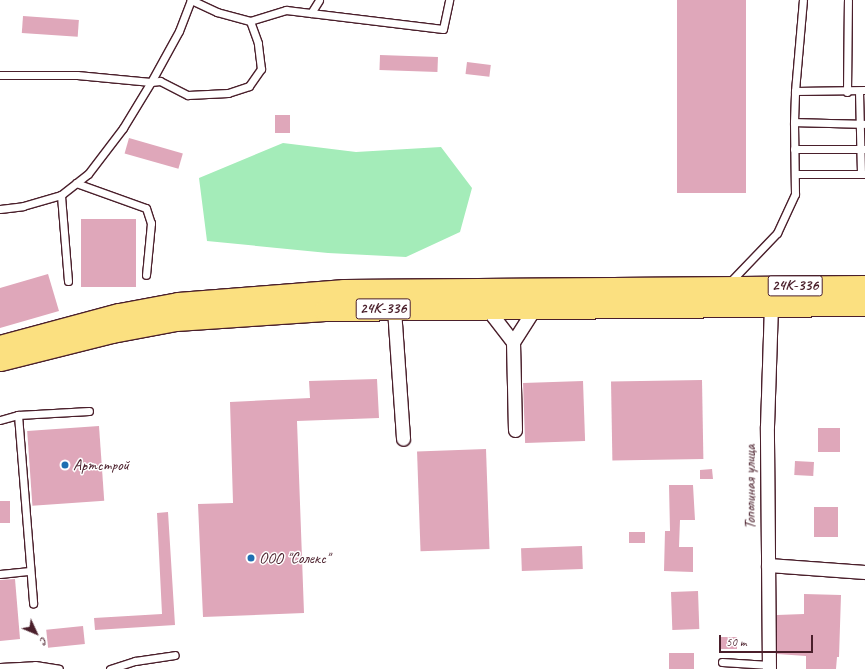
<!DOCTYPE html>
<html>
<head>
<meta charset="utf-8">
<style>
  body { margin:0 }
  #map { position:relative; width:865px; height:669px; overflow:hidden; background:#fff; font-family:Caveat,sans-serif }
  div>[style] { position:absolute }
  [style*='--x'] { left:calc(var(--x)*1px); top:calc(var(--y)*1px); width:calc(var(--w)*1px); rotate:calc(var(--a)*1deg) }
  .green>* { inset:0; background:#a4ecb9 }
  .building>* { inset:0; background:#dfa7ba; transform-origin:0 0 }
  .roads { filter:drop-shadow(1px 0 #4a1f2b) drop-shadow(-1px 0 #4a1f2b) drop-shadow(0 1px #4a1f2b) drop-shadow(0 -1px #4a1f2b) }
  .lane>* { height:7px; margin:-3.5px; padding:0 3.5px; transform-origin:3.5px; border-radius:3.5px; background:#fff }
  .street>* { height:13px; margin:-6.5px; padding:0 6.5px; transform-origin:6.5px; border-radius:6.5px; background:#fff }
  .primary>* { height:21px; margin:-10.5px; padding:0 10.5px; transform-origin:10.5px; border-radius:10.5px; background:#fbe080 }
  .dots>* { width:11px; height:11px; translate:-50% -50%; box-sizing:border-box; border:2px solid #fff; border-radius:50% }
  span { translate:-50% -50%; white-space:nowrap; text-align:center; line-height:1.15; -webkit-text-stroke:3px #fff; paint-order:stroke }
  .shield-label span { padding:1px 3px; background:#fff; border:1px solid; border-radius:3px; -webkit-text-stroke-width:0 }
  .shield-label { font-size:15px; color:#4a1f2b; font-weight:700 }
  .poi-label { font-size:16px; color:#4a1f2b }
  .left { translate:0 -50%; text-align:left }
  .street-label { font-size:16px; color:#4a1f2b }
  .north { position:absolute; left:16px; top:613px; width:40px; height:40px; -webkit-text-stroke:3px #fff; paint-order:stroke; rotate:134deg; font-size:11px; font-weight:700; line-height:16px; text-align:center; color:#4a1f2b }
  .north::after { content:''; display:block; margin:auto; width:14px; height:18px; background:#4a1f2b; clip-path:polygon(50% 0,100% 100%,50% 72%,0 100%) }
  .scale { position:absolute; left:719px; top:635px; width:94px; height:18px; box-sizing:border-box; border:2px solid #4a1f2b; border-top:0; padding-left:5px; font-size:12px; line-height:14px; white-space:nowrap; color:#4a1f2b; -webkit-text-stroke:3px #fff; paint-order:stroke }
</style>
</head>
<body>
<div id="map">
  <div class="green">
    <i style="clip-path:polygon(283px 143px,356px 152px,441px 147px,472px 188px,460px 232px,406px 257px,328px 253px,207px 241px,199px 178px)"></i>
  </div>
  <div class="building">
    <i style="left:677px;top:0;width:69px;height:193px"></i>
    <i style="left:23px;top:16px;width:56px;height:17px;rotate:4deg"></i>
    <i style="left:380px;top:55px;width:58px;height:15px;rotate:2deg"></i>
    <i style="left:467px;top:62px;width:24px;height:12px;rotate:7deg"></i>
    <i style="left:275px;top:115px;width:15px;height:18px"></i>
    <i style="left:129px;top:138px;width:56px;height:16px;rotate:16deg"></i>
    <i style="left:136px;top:219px;width:68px;height:55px;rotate:90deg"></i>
    <i style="clip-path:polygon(48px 274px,59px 311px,0 328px,0 288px)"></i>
    <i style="clip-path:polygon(377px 379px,379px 418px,297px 421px,304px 613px,203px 617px,198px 504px,233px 503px,230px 402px,310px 398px,309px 381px)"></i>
    <i style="left:702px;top:380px;width:79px;height:91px;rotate:89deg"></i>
    <i style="left:583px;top:381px;width:60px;height:60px;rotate:88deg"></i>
    <i style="left:99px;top:426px;width:75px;height:72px;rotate:86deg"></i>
    <i style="left:840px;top:428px;width:24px;height:22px;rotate:90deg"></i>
    <i style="left:486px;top:449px;width:100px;height:69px;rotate:88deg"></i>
    <i style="left:795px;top:461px;width:19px;height:14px;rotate:3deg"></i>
    <i style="clip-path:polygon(712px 469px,713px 479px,700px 479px,700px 470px)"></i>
    <i style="clip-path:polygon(669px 485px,693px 485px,695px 520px,680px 520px,679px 547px,693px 547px,693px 572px,664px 571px,665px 531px,670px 531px)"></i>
    <i style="left:0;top:501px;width:10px;height:22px"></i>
    <i style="left:814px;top:507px;width:24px;height:30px"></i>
    <i style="clip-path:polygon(168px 512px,175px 625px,95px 630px,94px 618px,162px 614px,157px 513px)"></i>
    <i style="left:645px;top:532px;width:11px;height:16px;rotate:90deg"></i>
    <i style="left:582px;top:546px;width:23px;height:61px;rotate:88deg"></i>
    <i style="clip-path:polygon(15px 579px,20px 639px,0 641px,0 580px)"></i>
    <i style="left:698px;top:591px;width:38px;height:27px;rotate:88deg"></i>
    <i style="clip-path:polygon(804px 594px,841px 595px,839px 657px,837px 657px,836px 669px,806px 669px,806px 656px,777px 654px,777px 615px,804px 614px)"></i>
    <i style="left:83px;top:626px;width:18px;height:37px;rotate:84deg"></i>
    <i style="left:721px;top:637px;width:16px;height:12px"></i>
    <i style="left:669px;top:653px;width:25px;height:16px"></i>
  </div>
  <div class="roads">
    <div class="lane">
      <i style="--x:311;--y:13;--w:15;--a:-58"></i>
      <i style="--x:250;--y:21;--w:38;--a:-17"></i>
      <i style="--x:286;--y:10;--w:158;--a:6.9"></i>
      <i style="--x:443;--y:29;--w:30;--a:-78"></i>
      <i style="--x:0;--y:75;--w:77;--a:0"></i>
      <i style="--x:77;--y:75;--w:74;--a:5.4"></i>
      <i style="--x:151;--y:82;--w:58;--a:-61.2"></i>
      <i style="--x:179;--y:31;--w:33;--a:-69"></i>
      <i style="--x:795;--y:91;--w:91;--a:-85"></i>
      <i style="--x:859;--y:91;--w:83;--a:88.6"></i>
      <i style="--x:847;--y:92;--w:92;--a:-89.4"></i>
      <i style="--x:794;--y:122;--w:31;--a:-88"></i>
      <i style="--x:795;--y:91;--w:70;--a:-0.8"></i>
      <i style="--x:794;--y:149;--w:71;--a:0"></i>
      <i style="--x:798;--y:174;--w:67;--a:0"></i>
      <i style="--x:76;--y:183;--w:74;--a:19.7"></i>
      <i style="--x:146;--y:208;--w:16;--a:72"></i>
      <i style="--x:151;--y:223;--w:52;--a:95.5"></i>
      <i style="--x:0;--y:209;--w:23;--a:-7"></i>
      <i style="--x:23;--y:206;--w:40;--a:-16"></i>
      <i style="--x:68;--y:281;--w:86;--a:-94.7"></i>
      <i style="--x:61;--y:195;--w:34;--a:-38"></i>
      <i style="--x:88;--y:174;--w:58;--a:-52.7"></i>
      <i style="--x:123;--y:128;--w:54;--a:-58.7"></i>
      <i style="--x:151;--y:82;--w:9;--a:-6"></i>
      <i style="--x:160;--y:81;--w:31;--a:27"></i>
      <i style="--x:188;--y:95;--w:40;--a:-2.9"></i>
      <i style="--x:228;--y:93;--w:22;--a:-18"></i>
      <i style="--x:249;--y:86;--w:21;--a:-55"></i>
      <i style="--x:261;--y:69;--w:26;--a:-97"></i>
      <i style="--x:258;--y:43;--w:23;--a:-110"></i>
      <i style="--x:250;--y:21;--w:34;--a:-165"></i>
      <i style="--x:217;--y:12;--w:29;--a:-155"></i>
      <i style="--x:730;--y:282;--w:68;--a:-46.2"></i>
      <i style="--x:777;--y:233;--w:43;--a:-65.2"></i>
      <i style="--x:795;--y:194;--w:72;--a:-90.8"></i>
      <i style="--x:794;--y:122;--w:71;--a:1.6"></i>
      <i style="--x:18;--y:415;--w:189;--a:85.4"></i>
      <i style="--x:0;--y:420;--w:19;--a:-16"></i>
      <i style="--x:18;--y:415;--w:71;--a:-3.2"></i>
      <i style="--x:0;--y:574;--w:30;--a:-6"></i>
      <i style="--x:722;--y:662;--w:47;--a:3.7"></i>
      <i style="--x:0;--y:667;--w:35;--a:-3"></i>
      <i style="--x:35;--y:665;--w:24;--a:9"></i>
      <i style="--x:110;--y:669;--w:26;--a:-18"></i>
      <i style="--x:135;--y:661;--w:40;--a:-8.5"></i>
    </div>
    <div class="street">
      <i style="--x:486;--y:307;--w:44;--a:52.4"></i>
      <i style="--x:513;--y:342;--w:88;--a:88.7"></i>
      <i style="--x:394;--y:309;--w:130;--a:86"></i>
      <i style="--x:513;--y:342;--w:43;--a:-57.4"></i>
      <i style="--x:768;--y:565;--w:97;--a:4.1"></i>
      <i style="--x:769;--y:669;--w:243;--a:-90.5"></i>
      <i style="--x:767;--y:426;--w:121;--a:-88.1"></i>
    </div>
    <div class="primary">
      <i style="--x:0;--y:346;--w:123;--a:-15.1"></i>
      <i style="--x:119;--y:314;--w:60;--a:-10.6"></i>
      <i style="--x:178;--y:303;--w:167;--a:-4.5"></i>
      <i style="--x:344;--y:290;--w:521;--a:-0.44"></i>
      <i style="--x:0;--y:360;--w:115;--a:-14"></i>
      <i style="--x:112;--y:332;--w:65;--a:-10.6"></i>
      <i style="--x:176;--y:320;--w:149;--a:-3.8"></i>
      <i style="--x:325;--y:310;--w:540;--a:-0.53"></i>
    </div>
  </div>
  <div class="dots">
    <i style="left:65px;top:465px;background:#1f6fb2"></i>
    <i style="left:251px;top:558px;background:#1f6fb2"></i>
  </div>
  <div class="shield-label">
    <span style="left:795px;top:286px">24К-336</span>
    <span style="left:383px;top:309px">24К-336</span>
  </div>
  <div class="poi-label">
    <span class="left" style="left:73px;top:465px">Артстрой</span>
    <span class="left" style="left:259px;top:558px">ООО "Солекс"</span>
  </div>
  <div class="street-label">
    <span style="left:750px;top:487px;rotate:-90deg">Тополиная улица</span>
  </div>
  <div class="north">С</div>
  <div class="scale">50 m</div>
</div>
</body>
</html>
